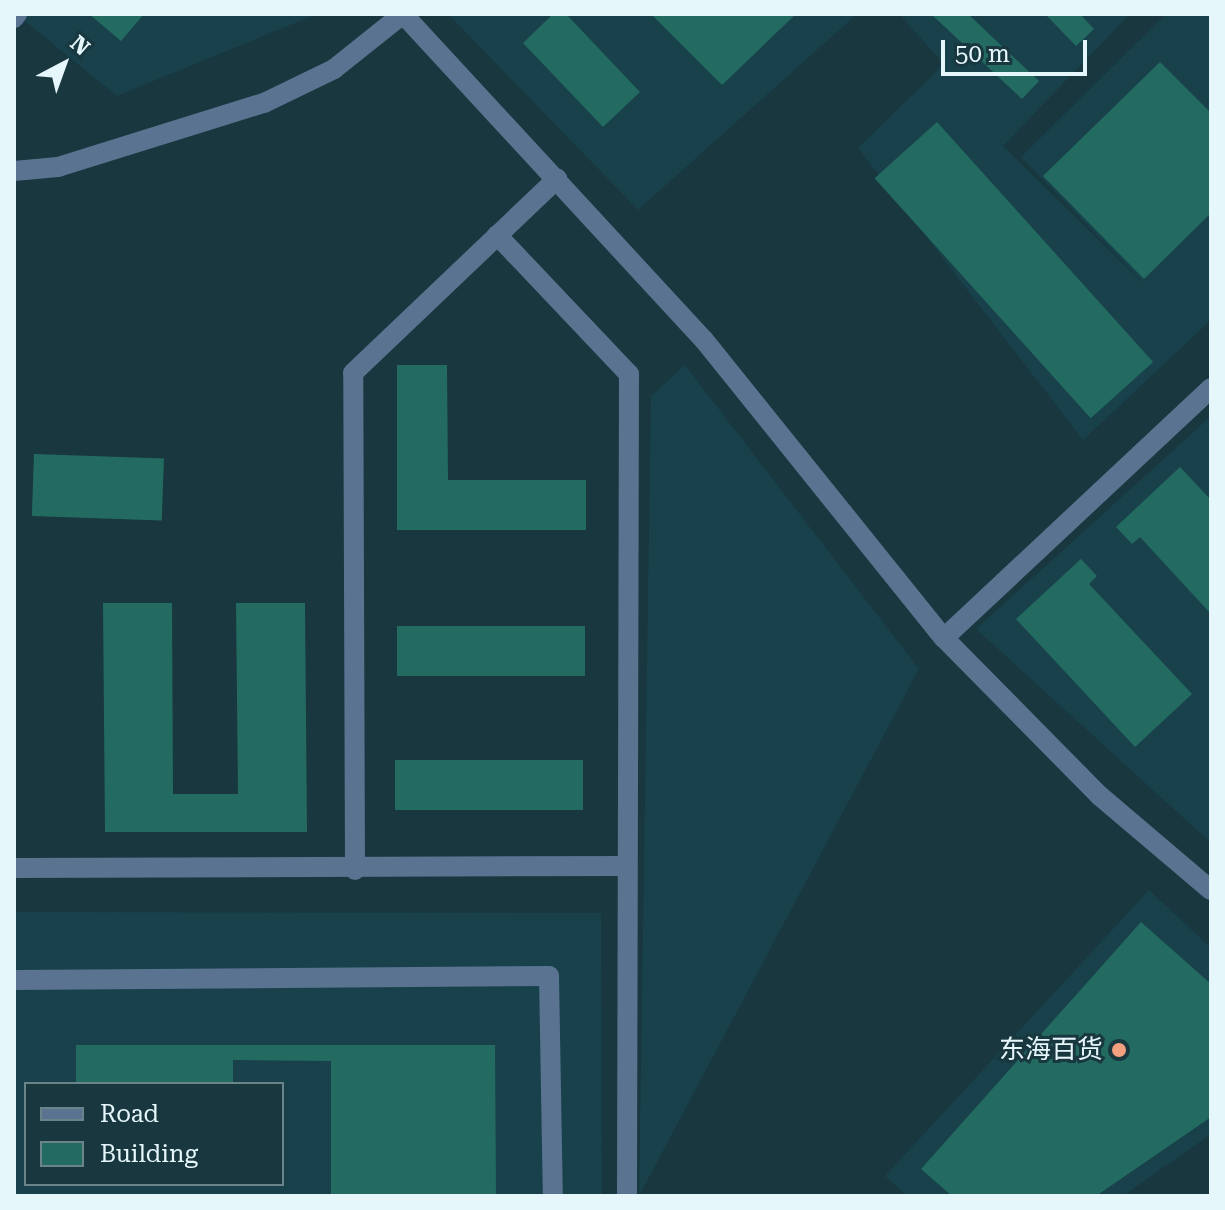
<!DOCTYPE html>
<html>
<head>
<meta charset="utf-8">
<style>
  body { margin:0 }
  #map { position:relative; width:1225px; height:1210px; overflow:hidden; background:#19373e; font-family:"Roboto Serif","Noto Sans SC",serif }
  div>[style] { position:absolute }
  [style*='--x'] { left:calc(var(--x)*1px); top:calc(var(--y)*1px); width:calc(var(--w)*1px); rotate:calc(var(--a)*1deg) }
  .built>* { inset:0; background:#18414b }
  .building>* { inset:0; background:#236b61; transform-origin:0 0 }
  .minor>* { height:20px; margin:-10px; padding:0 10px; transform-origin:10px; border-radius:10px; background:#597390 }
  .dots>* { width:22px; height:22px; translate:-50% -50%; box-sizing:border-box; border:4px solid #19373e; border-radius:50% }
  span { translate:-50% -50%; white-space:nowrap; text-align:center; line-height:1.15; -webkit-text-stroke:6px #19373e; paint-order:stroke }
  .poi-label { font-size:26px; color:#e6f7fc }
  .right { translate:-100% -50%; text-align:right }
  .frame { position:absolute; inset:0; border:16px solid #e6f7fc; pointer-events:none }
  .legend { position:absolute; left:24px; top:1082px; width:260px; height:104px; box-sizing:border-box; background:#19373e; border:2px solid #6b848a; margin:0; padding:10px 14px; list-style:none; font-size:24px; color:#e6f7fc }
  .legend li { display:flex; align-items:center; gap:16px; height:40px }
  .legend b { width:40px; border:2px solid #6b848a }
  .north { position:absolute; left:24px; top:24px; width:80px; height:80px; -webkit-text-stroke:6px #19373e; paint-order:stroke; rotate:41deg; font-size:22px; font-weight:700; line-height:32px; text-align:center; color:#e6f7fc }
  .north::after { content:''; display:block; margin:auto; width:28px; height:36px; background:#e6f7fc; clip-path:polygon(50% 0,100% 100%,50% 72%,0 100%) }
  .scale { position:absolute; left:941px; top:40px; width:146px; height:36px; box-sizing:border-box; border:4px solid #e6f7fc; border-top:0; padding-left:10px; font-size:24px; line-height:28px; white-space:nowrap; color:#e6f7fc; -webkit-text-stroke:6px #19373e; paint-order:stroke }
</style>
</head>
<body>
<div id="map">
  <div class="built">
    <i style="clip-path:polygon(16px 14px,317px 14px,117px 96px)"></i>
    <i style="clip-path:polygon(448px 14px,857px 14px,638px 210px)"></i>
    <i style="clip-path:polygon(899px 14px,1130px 14px,1003px 146px,1154px 294px,1021px 157px,1166px 14px,1211px 14px,1211px 320px,1083px 440px,858px 148px,944px 64px)"></i>
    <i style="clip-path:polygon(685px 365px,919px 669px,639px 1196px,651px 396px)"></i>
    <i style="clip-path:polygon(1211px 416px,1211px 843px,976px 629px)"></i>
    <i style="clip-path:polygon(1149px 890px,1211px 948px,1211px 1134px,1123px 1196px,907px 1196px,885px 1176px)"></i>
    <i style="clip-path:polygon(evenodd,14px 912px,601px 913px,602px 1196px,14px 1196px,14px 912px,26px 1084px,282px 1084px,282px 1184px,26px 1184px,26px 1084px)"></i>
  </div>
  <div class="building">
    <i style="clip-path:polygon(89px 14px,144px 14px,121px 41px)"></i>
    <i style="clip-path:polygon(553px 14px,566px 14px,640px 92px,603px 127px,523px 43px)"></i>
    <i style="clip-path:polygon(651px 14px,796px 14px,722px 85px)"></i>
    <i style="clip-path:polygon(931px 14px,968px 14px,1039px 81px,1022px 99px)"></i>
    <i style="clip-path:polygon(1045px 14px,1080px 14px,1094px 29px,1076px 46px)"></i>
    <i style="clip-path:polygon(1160px 62px,1211px 113px,1211px 213px,1144px 279px,1043px 176px)"></i>
    <i style="left:937px;top:122px;width:323px;height:84px;rotate:48deg"></i>
    <i style="clip-path:polygon(397px 365px,447px 365px,448px 480px,586px 480px,586px 530px,397px 530px)"></i>
    <i style="left:34px;top:454px;width:130px;height:62px;rotate:2deg"></i>
    <i style="clip-path:polygon(1180px 467px,1211px 500px,1211px 614px,1140px 537px,1132px 544px,1116px 527px)"></i>
    <i style="clip-path:polygon(1081px 559px,1097px 576px,1089px 584px,1192px 694px,1135px 747px,1016px 619px)"></i>
    <i style="clip-path:polygon(103px 603px,172px 603px,173px 794px,238px 794px,236px 603px,305px 603px,307px 832px,105px 832px)"></i>
    <i style="left:397px;top:626px;width:188px;height:50px"></i>
    <i style="left:395px;top:760px;width:188px;height:50px"></i>
    <i style="clip-path:polygon(1141px 922px,1211px 984px,1211px 1117px,1096px 1196px,952px 1196px,921px 1169px)"></i>
    <i style="clip-path:polygon(76px 1045px,495px 1045px,496px 1196px,331px 1196px,331px 1061px,233px 1060px,233px 1084px,76px 1084px)"></i>
  </div>
  <div class="minor">
    <i style="--x:403;--y:14;--w:444;--a:47.3"></i>
    <i style="--x:704;--y:340;--w:383;--a:51.2"></i>
    <i style="--x:944;--y:638;--w:222;--a:45.4"></i>
    <i style="--x:1100;--y:796;--w:145;--a:40.3"></i>
    <i style="--x:14;--y:18;--w:5;--a:-53"></i>
    <i style="--x:14;--y:171;--w:44;--a:-5.2"></i>
    <i style="--x:58;--y:167;--w:216;--a:-17.3"></i>
    <i style="--x:264;--y:103;--w:78;--a:-25.9"></i>
    <i style="--x:334;--y:69;--w:88;--a:-38.6"></i>
    <i style="--x:497;--y:235;--w:192;--a:46.5"></i>
    <i style="--x:629;--y:374;--w:822;--a:90.14"></i>
    <i style="--x:944;--y:638;--w:366;--a:-43.1"></i>
    <i style="--x:14;--y:868;--w:613;--a:-0.19"></i>
    <i style="--x:355;--y:870;--w:497;--a:-90.2"></i>
    <i style="--x:353;--y:373;--w:282;--a:-43.6"></i>
    <i style="--x:14;--y:980;--w:535;--a:-0.43"></i>
    <i style="--x:549;--y:976;--w:220;--a:89"></i>
  </div>
  <div class="dots">
    <i style="left:1119px;top:1050px;background:#f2a07e"></i>
  </div>
  <div class="poi-label">
    <span class="right" style="left:1103px;top:1050px">东海百货</span>
  </div>
  <div class="frame"></div>
  <ul class="legend">
  <li><b style="height:10px;background:#597390"></b>Road</li>
  <li><b style="height:22px;background:#236b61"></b>Building</li>
  </ul>
  <div class="north">N</div>
  <div class="scale">50 m</div>
</div>
</body>
</html>
